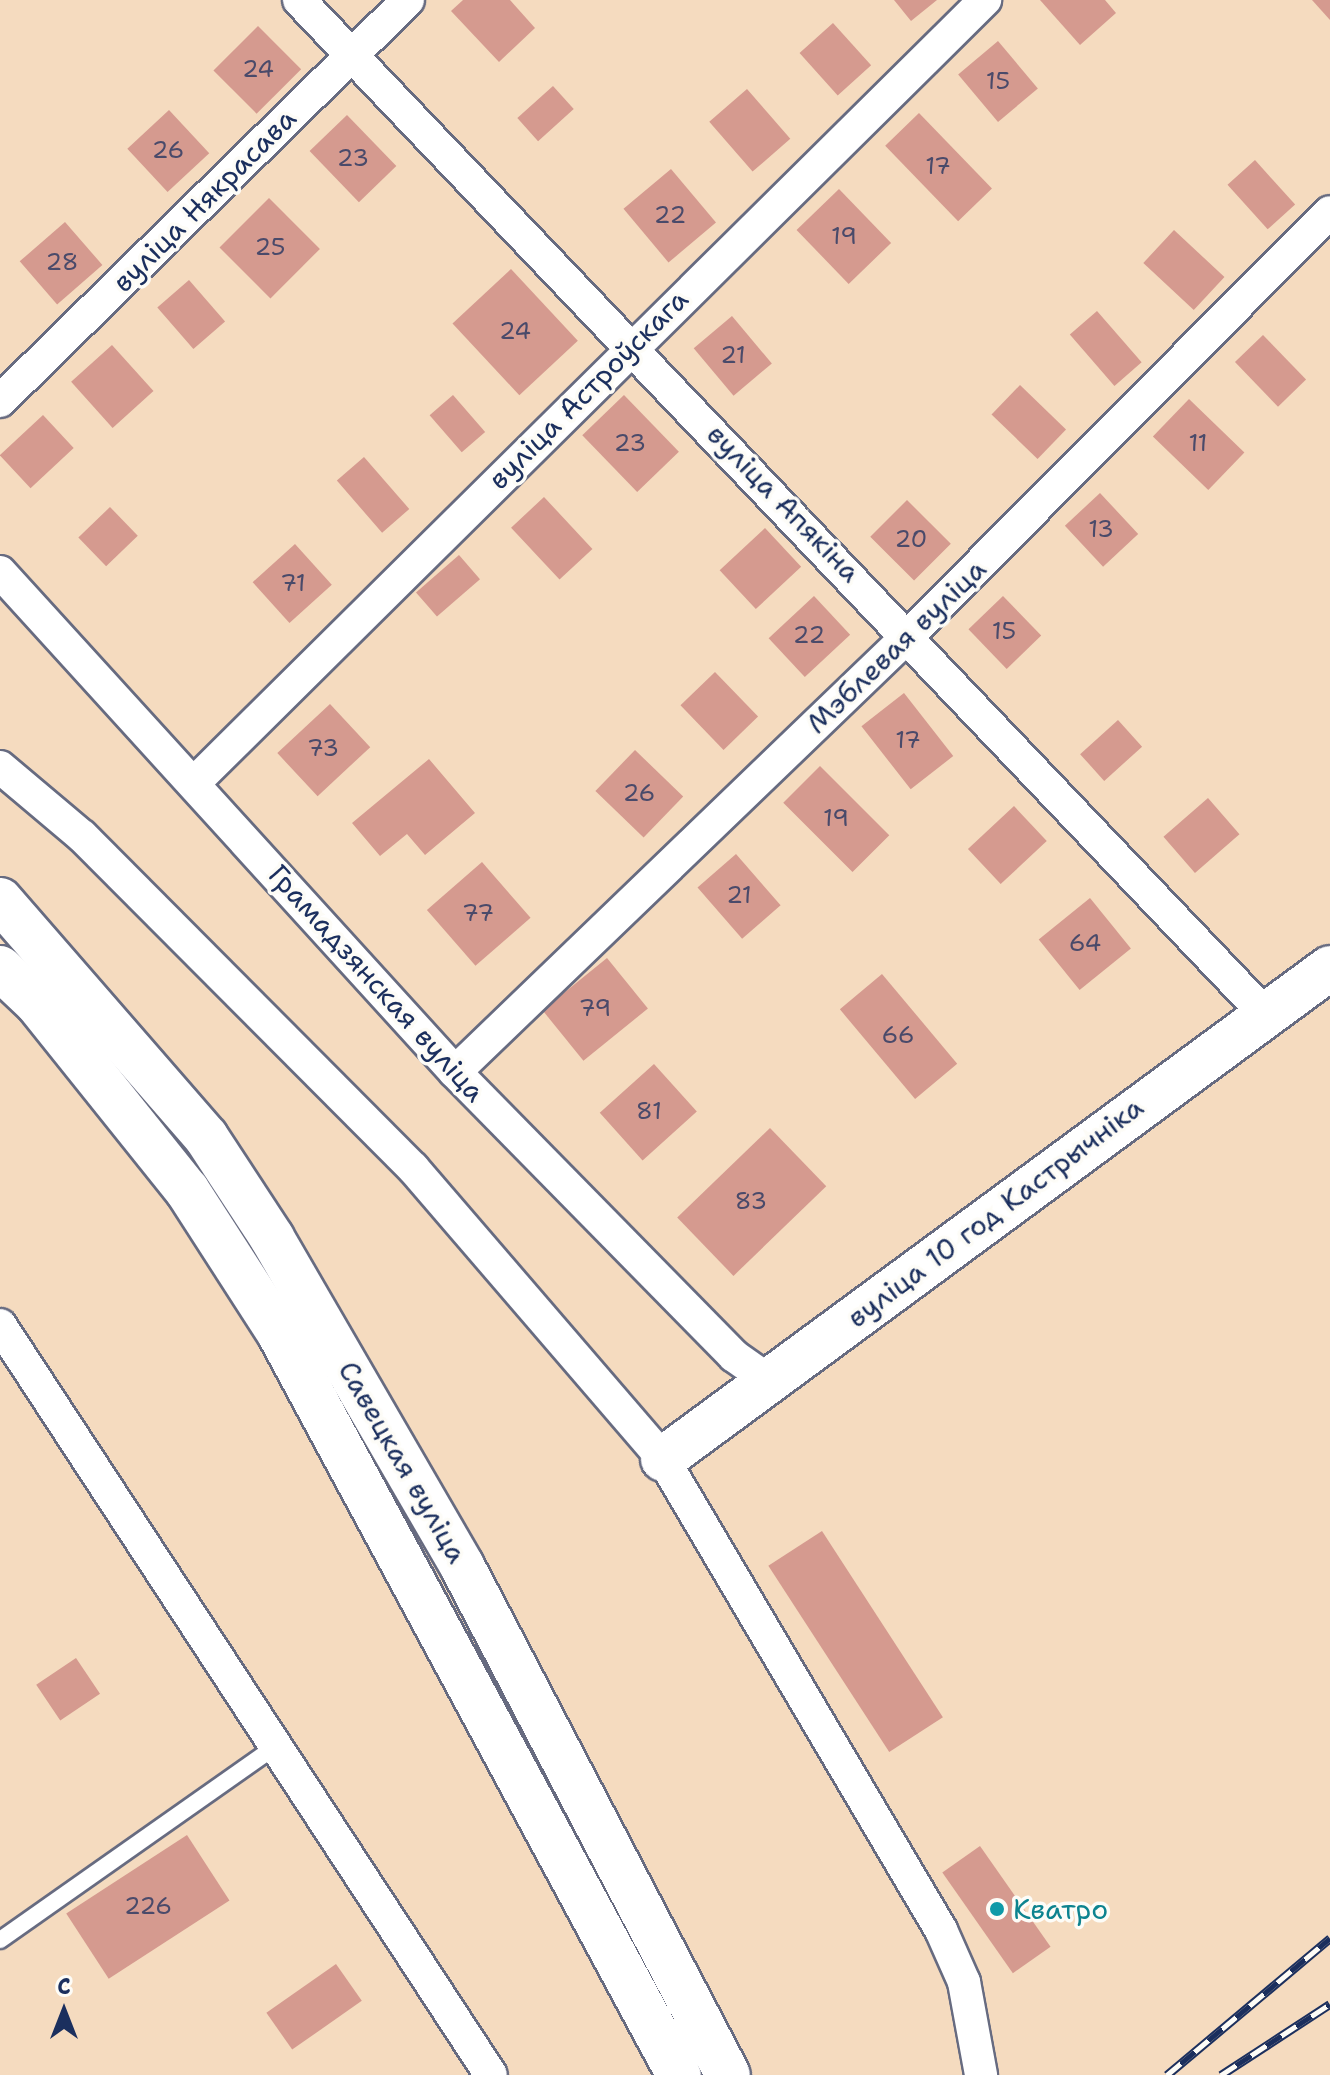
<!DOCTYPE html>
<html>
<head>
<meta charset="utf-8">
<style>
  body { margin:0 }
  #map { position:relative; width:1330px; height:2075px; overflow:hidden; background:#f5dbbf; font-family:"Shantell Sans",sans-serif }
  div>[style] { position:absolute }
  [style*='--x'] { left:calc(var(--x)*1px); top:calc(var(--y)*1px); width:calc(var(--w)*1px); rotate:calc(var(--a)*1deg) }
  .building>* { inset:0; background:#d59a8f; transform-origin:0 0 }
  .roads { filter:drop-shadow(2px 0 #676b80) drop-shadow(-2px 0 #676b80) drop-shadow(0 2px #676b80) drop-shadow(0 -2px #676b80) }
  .lane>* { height:16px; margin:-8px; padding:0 8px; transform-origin:8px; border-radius:8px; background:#fff }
  .street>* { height:32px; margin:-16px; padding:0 16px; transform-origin:16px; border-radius:16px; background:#fff }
  .secondary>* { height:44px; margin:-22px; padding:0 22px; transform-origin:22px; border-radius:22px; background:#fff }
  .rail>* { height:9px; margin-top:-4.5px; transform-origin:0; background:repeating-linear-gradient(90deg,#fdfcf7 0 18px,#1b2f5e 0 36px); box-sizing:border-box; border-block:2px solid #1b2f5e }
  .dots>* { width:22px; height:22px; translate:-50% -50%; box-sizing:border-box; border:4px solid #fdfcf7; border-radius:50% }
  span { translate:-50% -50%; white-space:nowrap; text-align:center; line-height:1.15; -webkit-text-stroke:7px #fdfcf7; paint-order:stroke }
  .number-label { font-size:24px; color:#4a4a6a }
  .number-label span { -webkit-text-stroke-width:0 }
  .street-label { font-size:28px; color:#1b2f5e }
  .culture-label { font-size:28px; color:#0d838f }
  .left { translate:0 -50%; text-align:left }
  .north { position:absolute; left:24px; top:1971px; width:80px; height:80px; -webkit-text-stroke:6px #fdfcf7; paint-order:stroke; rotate:0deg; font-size:22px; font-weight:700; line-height:32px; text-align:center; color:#1b2f5e }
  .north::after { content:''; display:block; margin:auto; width:28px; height:36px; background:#1b2f5e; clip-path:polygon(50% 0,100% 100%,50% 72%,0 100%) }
</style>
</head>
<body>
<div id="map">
  <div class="building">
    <i style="clip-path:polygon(463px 0,510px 0,535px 28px,499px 62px,451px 11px)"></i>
    <i style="clip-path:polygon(894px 0,937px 0,911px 21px)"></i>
    <i style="clip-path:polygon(1040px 0,1105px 0,1116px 13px,1080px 45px)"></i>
    <i style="clip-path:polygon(1312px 0,1330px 0,1330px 20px)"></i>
    <i style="left:833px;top:23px;width:57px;height:45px;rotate:48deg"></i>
    <i style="left:258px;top:26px;width:61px;height:63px;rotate:45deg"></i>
    <i style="left:998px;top:41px;width:62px;height:52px;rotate:50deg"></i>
    <i style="left:553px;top:86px;width:31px;height:48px;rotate:48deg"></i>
    <i style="left:747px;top:89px;width:66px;height:50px;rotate:49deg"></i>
    <i style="left:169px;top:110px;width:59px;height:57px;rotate:47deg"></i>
    <i style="left:919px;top:113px;width:105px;height:47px;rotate:46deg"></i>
    <i style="left:347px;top:115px;width:71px;height:52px;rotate:46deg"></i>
    <i style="left:1255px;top:160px;width:60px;height:37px;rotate:48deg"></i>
    <i style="left:671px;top:169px;width:70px;height:62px;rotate:50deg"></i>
    <i style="left:839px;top:189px;width:75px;height:59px;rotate:46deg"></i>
    <i style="left:269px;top:198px;width:72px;height:70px;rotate:45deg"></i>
    <i style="left:65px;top:222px;width:57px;height:60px;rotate:49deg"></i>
    <i style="left:1174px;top:230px;width:69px;height:45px;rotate:43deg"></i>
    <i style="left:511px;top:269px;width:98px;height:80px;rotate:47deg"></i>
    <i style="left:189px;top:280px;width:55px;height:42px;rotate:49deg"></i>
    <i style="left:1097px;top:311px;width:68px;height:36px;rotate:49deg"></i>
    <i style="left:732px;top:316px;width:62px;height:50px;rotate:50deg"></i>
    <i style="left:1263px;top:335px;width:62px;height:39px;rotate:46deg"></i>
    <i style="left:112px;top:345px;width:62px;height:55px;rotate:48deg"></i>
    <i style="left:1020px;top:385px;width:64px;height:41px;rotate:44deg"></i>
    <i style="left:453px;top:395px;width:49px;height:31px;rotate:49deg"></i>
    <i style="left:624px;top:395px;width:79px;height:58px;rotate:46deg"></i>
    <i style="left:1189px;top:399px;width:77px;height:52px;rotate:44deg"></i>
    <i style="left:43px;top:415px;width:45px;height:59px;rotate:47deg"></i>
    <i style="left:364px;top:457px;width:69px;height:36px;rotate:49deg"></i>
    <i style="left:1100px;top:493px;width:56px;height:48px;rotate:47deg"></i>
    <i style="left:544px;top:497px;width:71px;height:45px;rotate:47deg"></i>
    <i style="left:907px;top:500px;width:62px;height:52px;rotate:45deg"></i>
    <i style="left:110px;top:507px;width:40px;height:44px;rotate:46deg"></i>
    <i style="left:765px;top:528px;width:53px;height:62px;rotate:47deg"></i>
    <i style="left:295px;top:544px;width:55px;height:57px;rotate:48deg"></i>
    <i style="left:459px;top:555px;width:32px;height:57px;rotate:49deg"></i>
    <i style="left:814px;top:596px;width:53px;height:62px;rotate:47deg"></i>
    <i style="left:1003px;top:596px;width:55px;height:48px;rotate:46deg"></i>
    <i style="left:715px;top:672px;width:62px;height:48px;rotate:46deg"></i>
    <i style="left:904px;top:693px;width:80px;height:54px;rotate:52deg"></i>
    <i style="left:330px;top:704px;width:59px;height:72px;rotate:47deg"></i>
    <i style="left:1118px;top:720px;width:36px;height:51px;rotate:48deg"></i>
    <i style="left:635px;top:750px;width:67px;height:57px;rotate:44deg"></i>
    <i style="clip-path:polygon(429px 759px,475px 813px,425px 855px,407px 834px,380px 856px,352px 823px)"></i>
    <i style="left:820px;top:766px;width:98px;height:52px;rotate:45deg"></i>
    <i style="left:1208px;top:798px;width:48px;height:59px;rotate:49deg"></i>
    <i style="left:1014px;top:806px;width:48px;height:63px;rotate:47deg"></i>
    <i style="left:736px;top:854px;width:68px;height:51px;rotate:49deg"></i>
    <i style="left:482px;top:862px;width:74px;height:73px;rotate:49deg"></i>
    <i style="left:1090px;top:898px;width:65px;height:66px;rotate:51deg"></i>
    <i style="left:607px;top:958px;width:65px;height:83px;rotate:51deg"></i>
    <i style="left:882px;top:974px;width:117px;height:55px;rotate:50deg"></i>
    <i style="left:654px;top:1064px;width:64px;height:73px;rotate:48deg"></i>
    <i style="left:770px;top:1128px;width:81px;height:129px;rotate:46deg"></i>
    <i style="left:822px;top:1531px;width:222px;height:64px;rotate:57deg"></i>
    <i style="left:76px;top:1658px;width:43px;height:48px;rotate:56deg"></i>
    <i style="left:187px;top:1835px;width:78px;height:144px;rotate:57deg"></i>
    <i style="left:980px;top:1846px;width:123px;height:46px;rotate:55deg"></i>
    <i style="left:336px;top:1964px;width:45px;height:85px;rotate:55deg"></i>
  </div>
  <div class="roads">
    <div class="lane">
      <i style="--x:0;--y:1940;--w:337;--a:-35.1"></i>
    </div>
    <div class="street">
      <i style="--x:299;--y:0;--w:1399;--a:46.39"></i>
      <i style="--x:0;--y:401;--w:572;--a:-44.5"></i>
      <i style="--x:0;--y:572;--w:676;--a:47.7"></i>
      <i style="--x:455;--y:1072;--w:398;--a:45.5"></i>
      <i style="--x:734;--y:1356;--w:42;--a:35.2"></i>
      <i style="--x:0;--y:767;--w:107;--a:40.1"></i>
      <i style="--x:82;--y:836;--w:469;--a:45.1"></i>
      <i style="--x:413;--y:1168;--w:384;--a:49.3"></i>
      <i style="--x:663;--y:1459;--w:547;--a:59.45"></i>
      <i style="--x:941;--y:1930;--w:57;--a:66.1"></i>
      <i style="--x:964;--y:1982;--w:95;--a:79.6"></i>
      <i style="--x:195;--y:782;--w:1112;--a:-44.71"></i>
      <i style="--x:455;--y:1072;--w:632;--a:-43.91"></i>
      <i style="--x:910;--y:634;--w:595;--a:-45.14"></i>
      <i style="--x:0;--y:1325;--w:896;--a:56.79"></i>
    </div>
    <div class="secondary">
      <i style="--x:0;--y:900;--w:314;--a:49"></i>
      <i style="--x:206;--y:1137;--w:121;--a:56.8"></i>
      <i style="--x:272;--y:1238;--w:379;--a:59.9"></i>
      <i style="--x:462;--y:1566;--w:574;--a:62.41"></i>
      <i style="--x:0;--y:968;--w:51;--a:43.4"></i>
      <i style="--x:37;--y:1003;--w:240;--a:51.3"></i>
      <i style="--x:187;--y:1190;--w:168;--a:57.2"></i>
      <i style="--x:278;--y:1331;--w:845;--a:61.68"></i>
      <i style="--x:663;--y:1459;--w:828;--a:-36.36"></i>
    </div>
  </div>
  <div class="rail">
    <i style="--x:1167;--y:2075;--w:213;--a:-40"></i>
    <i style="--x:1221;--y:2075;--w:130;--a:-33.1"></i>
  </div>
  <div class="dots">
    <i style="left:997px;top:1909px;background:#0f9aa8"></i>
  </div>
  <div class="number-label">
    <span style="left:258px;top:70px">24</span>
    <span style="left:998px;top:82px">15</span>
    <span style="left:168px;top:151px">26</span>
    <span style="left:353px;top:159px">23</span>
    <span style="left:938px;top:167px">17</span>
    <span style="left:670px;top:216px">22</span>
    <span style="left:844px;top:237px">19</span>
    <span style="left:270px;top:248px">25</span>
    <span style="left:62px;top:263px">28</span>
    <span style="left:515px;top:332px">24</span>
    <span style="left:733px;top:356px">21</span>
    <span style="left:630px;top:444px">23</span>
    <span style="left:1198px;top:444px">11</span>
    <span style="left:1101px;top:530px">13</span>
    <span style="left:911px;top:540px">20</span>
    <span style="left:293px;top:584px">71</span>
    <span style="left:1004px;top:632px">15</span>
    <span style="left:809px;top:636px">22</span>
    <span style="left:908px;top:741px">17</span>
    <span style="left:323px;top:749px">73</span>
    <span style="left:639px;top:794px">26</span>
    <span style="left:836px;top:819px">19</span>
    <span style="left:739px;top:896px">21</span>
    <span style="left:478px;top:914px">77</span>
    <span style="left:1085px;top:944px">64</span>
    <span style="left:595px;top:1009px">79</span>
    <span style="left:898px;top:1036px">66</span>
    <span style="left:649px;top:1112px">81</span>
    <span style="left:751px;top:1202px">83</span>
    <span style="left:148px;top:1907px">226</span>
  </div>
  <div class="street-label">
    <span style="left:204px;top:200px;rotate:-45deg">вуліца Някрасава</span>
    <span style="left:588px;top:389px;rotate:-45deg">вуліца Астроўскага</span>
    <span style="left:784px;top:503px;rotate:46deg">вуліца Апякіна</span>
    <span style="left:896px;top:646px;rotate:-44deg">Мэблевая вуліца</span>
    <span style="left:377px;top:983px;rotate:48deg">Грамадзянская вуліца</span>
    <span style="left:995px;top:1212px;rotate:-37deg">вуліца 10 год Кастрычніка</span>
    <span style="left:403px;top:1462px;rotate:60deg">Савецкая вуліца</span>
  </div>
  <div class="culture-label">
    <span class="left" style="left:1013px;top:1909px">Кватро</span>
  </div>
  <div class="north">С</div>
</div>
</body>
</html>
